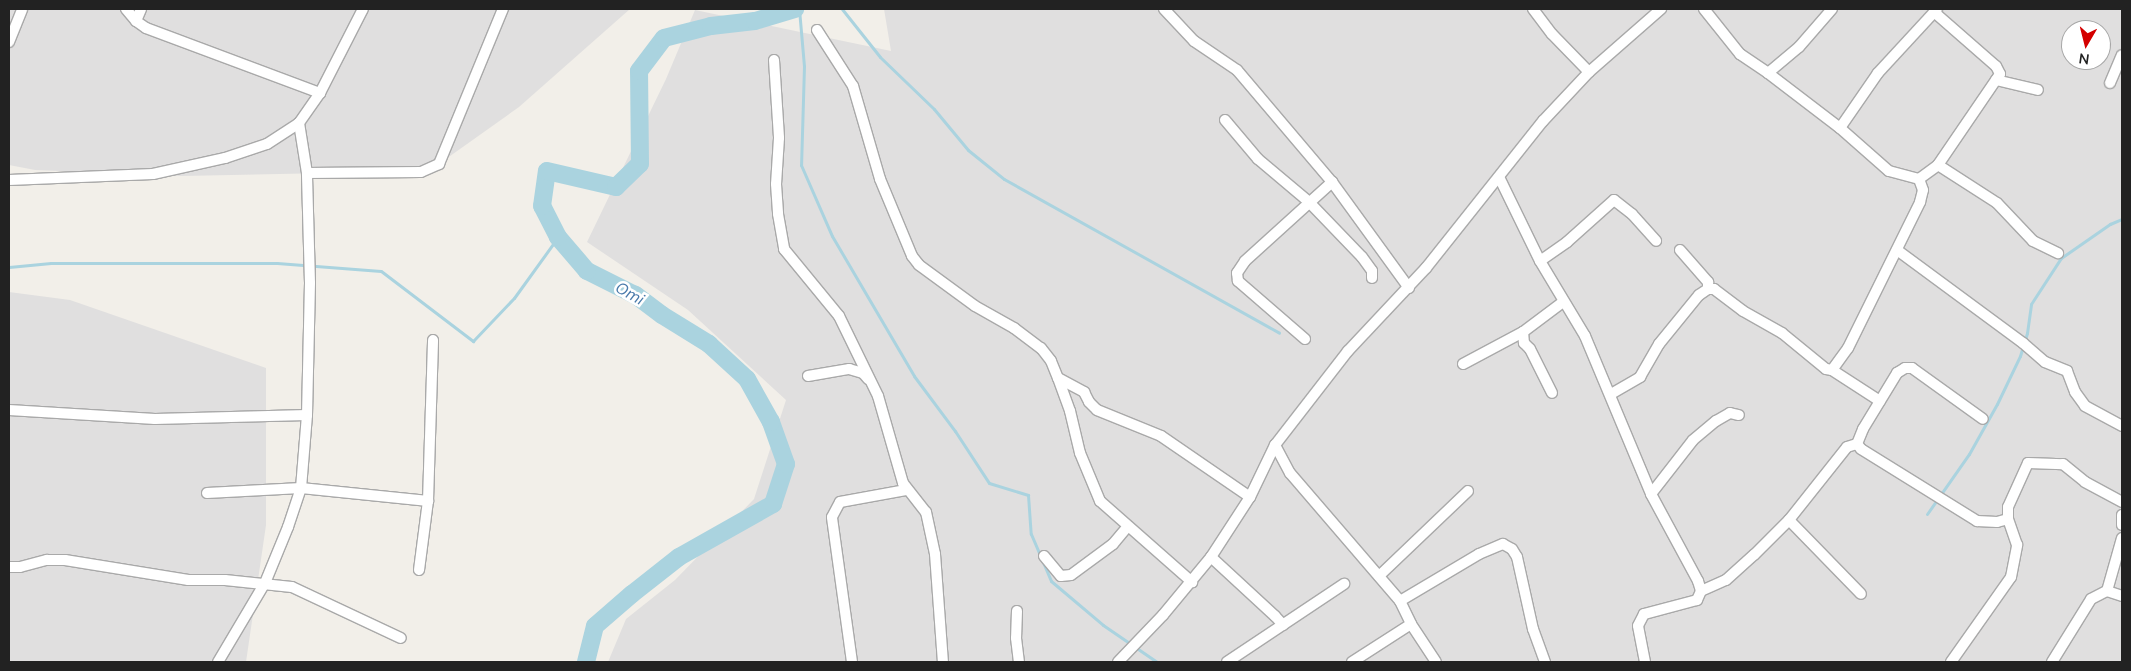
<!DOCTYPE html>
<html>
<head>
<meta charset="utf-8">
<style>
  body { margin:0 }
  #map { position:relative; width:2131px; height:671px; overflow:hidden; background:#f2efe9; font-family:Mulish,sans-serif }
  div>[style] { position:absolute }
  [style*='--x'] { left:calc(var(--x)*1px); top:calc(var(--y)*1px); width:calc(var(--w)*1px); rotate:calc(var(--a)*1deg) }
  .residential>* { inset:0; background:#e0dfdf }
  .stream>* { height:3px; margin:-1.5px; padding:0 1.5px; transform-origin:1.5px; border-radius:1.5px; background:#aad3df }
  .river>* { height:18px; margin:-9px; padding:0 9px; transform-origin:9px; border-radius:9px; background:#aad3df }
  .roads { filter:drop-shadow(1px 0 #a9a9a9) drop-shadow(-1px 0 #a9a9a9) drop-shadow(0 1px #a9a9a9) drop-shadow(0 -1px #a9a9a9) }
  .minor>* { height:10px; margin:-5px; padding:0 5px; transform-origin:5px; border-radius:5px; background:#fff }
  span { translate:-50% -50%; white-space:nowrap; text-align:center; line-height:1.15; -webkit-text-stroke:5px #fff; paint-order:stroke }
  .water-label { font-size:16px; color:#4a7aab; font-style:italic }
  .frame { position:absolute; inset:0; border:10px solid #222; pointer-events:none }
  .north { position:absolute; left:2061px; top:20px; width:50px; height:50px; box-sizing:border-box; background:#fff; border:1px solid #a7a7a7; border-radius:50%; rotate:188deg; font-size:14px; font-weight:700; line-height:20px; text-align:center; color:#222 }
  .north::after { content:''; display:block; margin:auto; width:18px; height:22px; background:#d40000; clip-path:polygon(50% 0,100% 100%,50% 72%,0 100%) }
</style>
</head>
<body>
<div id="map">
  <div class="residential">
    <i style="clip-path:polygon(9px 9px,630px 9px,519px 107px,429px 171px,182px 176px,35px 170px,9px 165px)"></i>
    <i style="clip-path:polygon(evenodd,884px 9px,2122px 9px,2122px 662px,608px 662px,626px 619px,675px 580px,754px 499px,786px 400px,688px 310px,587px 242px,666px 79px,695px 10px,891px 51px,884px 9px,2071px 30px,2101px 30px,2101px 60px,2071px 60px,2071px 30px)"></i>
    <i style="clip-path:polygon(9px 292px,70px 300px,266px 368px,266px 525px,246px 662px,9px 662px)"></i>
  </div>
  <div class="stream">
    <i style="--x:799;--y:9;--w:57;--a:85"></i>
    <i style="--x:804;--y:66;--w:99;--a:91.7"></i>
    <i style="--x:801;--y:165;--w:77;--a:66.4"></i>
    <i style="--x:832;--y:236;--w:162;--a:59.6"></i>
    <i style="--x:914;--y:376;--w:69;--a:53.3"></i>
    <i style="--x:955;--y:431;--w:62;--a:56.8"></i>
    <i style="--x:989;--y:483;--w:41;--a:17.1"></i>
    <i style="--x:1028;--y:495;--w:39;--a:86"></i>
    <i style="--x:1031;--y:534;--w:51;--a:66.9"></i>
    <i style="--x:1051;--y:581;--w:68;--a:40.2"></i>
    <i style="--x:1103;--y:625;--w:65;--a:34.4"></i>
    <i style="--x:842;--y:9;--w:61;--a:51.6"></i>
    <i style="--x:880;--y:57;--w:75;--a:43.9"></i>
    <i style="--x:934;--y:109;--w:53;--a:50.3"></i>
    <i style="--x:968;--y:150;--w:46;--a:38.9"></i>
    <i style="--x:1004;--y:179;--w:315;--a:29.2"></i>
    <i style="--x:9;--y:267;--w:42;--a:-5.4"></i>
    <i style="--x:51;--y:263;--w:226;--a:0"></i>
    <i style="--x:277;--y:263;--w:104;--a:4.4"></i>
    <i style="--x:381;--y:271;--w:116;--a:37.3"></i>
    <i style="--x:473;--y:341;--w:59;--a:-46.4"></i>
    <i style="--x:514;--y:298;--w:75;--a:-54.2"></i>
    <i style="--x:1927;--y:514;--w:73;--a:-55"></i>
    <i style="--x:1969;--y:454;--w:57;--a:-60.8"></i>
    <i style="--x:1997;--y:404;--w:53;--a:-64.4"></i>
    <i style="--x:2020;--y:356;--w:24;--a:-73"></i>
    <i style="--x:2027;--y:333;--w:29;--a:-82"></i>
    <i style="--x:2031;--y:304;--w:55;--a:-56.9"></i>
    <i style="--x:2061;--y:258;--w:60;--a:-34.8"></i>
    <i style="--x:2110;--y:224;--w:13;--a:-23"></i>
  </div>
  <div class="river">
    <i style="--x:586;--y:662;--w:37;--a:-76"></i>
    <i style="--x:595;--y:626;--w:49;--a:-40.9"></i>
    <i style="--x:632;--y:594;--w:60;--a:-38.2"></i>
    <i style="--x:679;--y:557;--w:108;--a:-29.4"></i>
    <i style="--x:773;--y:504;--w:42;--a:-72"></i>
    <i style="--x:786;--y:464;--w:45;--a:-109.7"></i>
    <i style="--x:771;--y:422;--w:49;--a:-119.2"></i>
    <i style="--x:747;--y:379;--w:52;--a:-137.4"></i>
    <i style="--x:709;--y:344;--w:55;--a:-148.3"></i>
    <i style="--x:662;--y:315;--w:34;--a:-143"></i>
    <i style="--x:635;--y:295;--w:54;--a:-153.4"></i>
    <i style="--x:587;--y:271;--w:45;--a:-130.5"></i>
    <i style="--x:558;--y:237;--w:35;--a:-117"></i>
    <i style="--x:542;--y:206;--w:35;--a:-82"></i>
    <i style="--x:547;--y:171;--w:71;--a:13.1"></i>
    <i style="--x:616;--y:187;--w:33;--a:-44"></i>
    <i style="--x:640;--y:164;--w:93;--a:-90.6"></i>
    <i style="--x:639;--y:71;--w:41;--a:-52.9"></i>
    <i style="--x:664;--y:38;--w:49;--a:-14.3"></i>
    <i style="--x:711;--y:26;--w:44;--a:-6.5"></i>
    <i style="--x:755;--y:21;--w:42;--a:-16.7"></i>
  </div>
  <div class="roads">
    <div class="minor">
      <i style="--x:126;--y:9;--w:16;--a:50"></i>
      <i style="--x:136;--y:21;--w:12;--a:35"></i>
      <i style="--x:146;--y:28;--w:186;--a:20.5"></i>
      <i style="--x:1164;--y:9;--w:44;--a:46.8"></i>
      <i style="--x:1194;--y:41;--w:52;--a:34"></i>
      <i style="--x:1237;--y:70;--w:147;--a:49.7"></i>
      <i style="--x:1332;--y:182;--w:131;--a:54"></i>
      <i style="--x:1533;--y:9;--w:31;--a:53"></i>
      <i style="--x:1552;--y:34;--w:53;--a:45.8"></i>
      <i style="--x:1704;--y:9;--w:58;--a:51.3"></i>
      <i style="--x:1740;--y:54;--w:34;--a:34"></i>
      <i style="--x:1768;--y:73;--w:91;--a:37.4"></i>
      <i style="--x:1840;--y:128;--w:65;--a:41.3"></i>
      <i style="--x:1889;--y:171;--w:31;--a:15"></i>
      <i style="--x:1919;--y:179;--w:24;--a:-36"></i>
      <i style="--x:1938;--y:165;--w:70;--a:32.8"></i>
      <i style="--x:1997;--y:203;--w:52;--a:46.5"></i>
      <i style="--x:2033;--y:241;--w:28;--a:26"></i>
      <i style="--x:1934;--y:12;--w:82;--a:41.1"></i>
      <i style="--x:1996;--y:66;--w:9;--a:63"></i>
      <i style="--x:2000;--y:74;--w:110;--a:124.3"></i>
      <i style="--x:136;--y:21;--w:13;--a:-67"></i>
      <i style="--x:817;--y:30;--w:67;--a:57.3"></i>
      <i style="--x:853;--y:86;--w:97;--a:73.8"></i>
      <i style="--x:880;--y:179;--w:83;--a:67.4"></i>
      <i style="--x:912;--y:256;--w:11;--a:52"></i>
      <i style="--x:919;--y:265;--w:69;--a:36.2"></i>
      <i style="--x:975;--y:306;--w:45;--a:29.4"></i>
      <i style="--x:1014;--y:328;--w:34;--a:37"></i>
      <i style="--x:1041;--y:348;--w:16;--a:52"></i>
      <i style="--x:1051;--y:361;--w:18;--a:68"></i>
      <i style="--x:1058;--y:378;--w:35;--a:70"></i>
      <i style="--x:1070;--y:411;--w:43;--a:76.6"></i>
      <i style="--x:1080;--y:453;--w:52;--a:67.4"></i>
      <i style="--x:1100;--y:501;--w:123;--a:41.4"></i>
      <i style="--x:9;--y:42;--w:35;--a:-68"></i>
      <i style="--x:774;--y:60;--w:78;--a:86.3"></i>
      <i style="--x:779;--y:138;--w:46;--a:93.7"></i>
      <i style="--x:776;--y:184;--w:30;--a:86"></i>
      <i style="--x:778;--y:214;--w:36;--a:80"></i>
      <i style="--x:784;--y:249;--w:87;--a:50.6"></i>
      <i style="--x:839;--y:316;--w:89;--a:64"></i>
      <i style="--x:878;--y:396;--w:91;--a:74"></i>
      <i style="--x:903;--y:483;--w:37;--a:52"></i>
      <i style="--x:926;--y:512;--w:43;--a:77.9"></i>
      <i style="--x:935;--y:554;--w:108;--a:85.8"></i>
      <i style="--x:1768;--y:73;--w:40;--a:-40"></i>
      <i style="--x:1799;--y:47;--w:50;--a:-49"></i>
      <i style="--x:1996;--y:80;--w:43;--a:13.4"></i>
      <i style="--x:2110;--y:83;--w:30;--a:-67"></i>
      <i style="--x:1225;--y:120;--w:51;--a:49.8"></i>
      <i style="--x:1258;--y:159;--w:67;--a:40.1"></i>
      <i style="--x:1309;--y:202;--w:76;--a:46.1"></i>
      <i style="--x:1362;--y:257;--w:17;--a:54"></i>
      <i style="--x:1372;--y:271;--w:7;--a:90"></i>
      <i style="--x:1840;--y:128;--w:67;--a:-55.4"></i>
      <i style="--x:1878;--y:73;--w:87;--a:-47.3"></i>
      <i style="--x:307;--y:173;--w:114;--a:-0.5"></i>
      <i style="--x:421;--y:172;--w:20;--a:-24"></i>
      <i style="--x:439;--y:164;--w:168;--a:-67.6"></i>
      <i style="--x:1499;--y:177;--w:93;--a:64"></i>
      <i style="--x:1540;--y:261;--w:87;--a:59"></i>
      <i style="--x:1585;--y:336;--w:171;--a:67.3"></i>
      <i style="--x:1651;--y:494;--w:99;--a:61.6"></i>
      <i style="--x:1698;--y:581;--w:10;--a:73"></i>
      <i style="--x:1701;--y:591;--w:10;--a:114"></i>
      <i style="--x:1697;--y:600;--w:55;--a:165.2"></i>
      <i style="--x:1644;--y:614;--w:13;--a:117"></i>
      <i style="--x:1638;--y:626;--w:37;--a:79"></i>
      <i style="--x:9;--y:180;--w:144;--a:-2.4"></i>
      <i style="--x:153;--y:174;--w:74;--a:-12.5"></i>
      <i style="--x:225;--y:158;--w:44;--a:-18.4"></i>
      <i style="--x:267;--y:144;--w:38;--a:-33"></i>
      <i style="--x:299;--y:123;--w:37;--a:-55"></i>
      <i style="--x:320;--y:93;--w:94;--a:-62.9"></i>
      <i style="--x:1680;--y:250;--w:43;--a:48.8"></i>
      <i style="--x:1708;--y:282;--w:7;--a:90"></i>
      <i style="--x:1897;--y:250;--w:157;--a:36.4"></i>
      <i style="--x:2023;--y:343;--w:29;--a:41"></i>
      <i style="--x:2045;--y:362;--w:24;--a:22"></i>
      <i style="--x:2067;--y:371;--w:22;--a:69"></i>
      <i style="--x:2075;--y:392;--w:17;--a:54"></i>
      <i style="--x:2085;--y:406;--w:42;--a:28.4"></i>
      <i style="--x:1540;--y:261;--w:33;--a:-35"></i>
      <i style="--x:1567;--y:242;--w:63;--a:-41.8"></i>
      <i style="--x:1614;--y:200;--w:23;--a:38"></i>
      <i style="--x:1632;--y:214;--w:36;--a:48"></i>
      <i style="--x:1523;--y:332;--w:11;--a:85"></i>
      <i style="--x:1524;--y:343;--w:8;--a:45"></i>
      <i style="--x:1530;--y:349;--w:49;--a:63.4"></i>
      <i style="--x:1305;--y:339;--w:89;--a:-139.1"></i>
      <i style="--x:1238;--y:281;--w:8;--a:-97"></i>
      <i style="--x:1237;--y:273;--w:14;--a:-56"></i>
      <i style="--x:1245;--y:261;--w:118;--a:-42.2"></i>
      <i style="--x:1463;--y:364;--w:68;--a:-28.1"></i>
      <i style="--x:1523;--y:332;--w:50;--a:-36.9"></i>
      <i style="--x:1832;--y:370;--w:27;--a:-54"></i>
      <i style="--x:1848;--y:348;--w:163;--a:-63.7"></i>
      <i style="--x:1920;--y:202;--w:12;--a:-76"></i>
      <i style="--x:1923;--y:190;--w:12;--a:-110"></i>
      <i style="--x:808;--y:376;--w:42;--a:-9.7"></i>
      <i style="--x:849;--y:369;--w:15;--a:16"></i>
      <i style="--x:863;--y:373;--w:8;--a:50"></i>
      <i style="--x:1058;--y:378;--w:30;--a:28"></i>
      <i style="--x:1084;--y:392;--w:11;--a:63"></i>
      <i style="--x:1089;--y:402;--w:11;--a:45"></i>
      <i style="--x:1097;--y:410;--w:69;--a:22.1"></i>
      <i style="--x:1161;--y:436;--w:108;--a:34.4"></i>
      <i style="--x:1611;--y:394;--w:34;--a:-30"></i>
      <i style="--x:1640;--y:377;--w:38;--a:-60"></i>
      <i style="--x:1659;--y:344;--w:63;--a:-50.8"></i>
      <i style="--x:1699;--y:295;--w:11;--a:-34"></i>
      <i style="--x:1708;--y:289;--w:6;--a:0"></i>
      <i style="--x:1714;--y:289;--w:36;--a:37"></i>
      <i style="--x:1743;--y:311;--w:45;--a:29.4"></i>
      <i style="--x:1782;--y:333;--w:57;--a:39.3"></i>
      <i style="--x:1826;--y:369;--w:6;--a:9"></i>
      <i style="--x:1832;--y:370;--w:57;--a:32.9"></i>
      <i style="--x:9;--y:410;--w:146;--a:3.5"></i>
      <i style="--x:155;--y:419;--w:152;--a:-1.5"></i>
      <i style="--x:1857;--y:444;--w:16;--a:-68"></i>
      <i style="--x:1863;--y:429;--w:66;--a:-58.7"></i>
      <i style="--x:1897;--y:373;--w:9;--a:-32"></i>
      <i style="--x:1905;--y:368;--w:7;--a:0"></i>
      <i style="--x:1912;--y:368;--w:87;--a:35.7"></i>
      <i style="--x:1857;--y:444;--w:6;--a:51"></i>
      <i style="--x:1861;--y:449;--w:137;--a:31.8"></i>
      <i style="--x:1977;--y:521;--w:20;--a:3"></i>
      <i style="--x:1997;--y:522;--w:11;--a:-15"></i>
      <i style="--x:1275;--y:445;--w:32;--a:62"></i>
      <i style="--x:1290;--y:473;--w:169;--a:49.3"></i>
      <i style="--x:1400;--y:601;--w:25;--a:64"></i>
      <i style="--x:1411;--y:624;--w:45;--a:56.7"></i>
      <i style="--x:207;--y:493;--w:94;--a:-3"></i>
      <i style="--x:301;--y:488;--w:128;--a:5.8"></i>
      <i style="--x:1651;--y:494;--w:68;--a:-52.1"></i>
      <i style="--x:1693;--y:440;--w:30;--a:-40"></i>
      <i style="--x:1716;--y:421;--w:16;--a:-30"></i>
      <i style="--x:1730;--y:413;--w:9;--a:13"></i>
      <i style="--x:2122;--y:515;--w:10;--a:90"></i>
      <i style="--x:1789;--y:520;--w:103;--a:45.8"></i>
      <i style="--x:1044;--y:556;--w:26;--a:50"></i>
      <i style="--x:1061;--y:576;--w:10;--a:-6"></i>
      <i style="--x:1071;--y:575;--w:52;--a:-36.4"></i>
      <i style="--x:1113;--y:544;--w:23;--a:-50"></i>
      <i style="--x:1211;--y:557;--w:87;--a:42.7"></i>
      <i style="--x:1275;--y:616;--w:12;--a:48"></i>
      <i style="--x:9;--y:567;--w:11;--a:0"></i>
      <i style="--x:20;--y:567;--w:28;--a:-15"></i>
      <i style="--x:47;--y:560;--w:18;--a:0"></i>
      <i style="--x:65;--y:560;--w:125;--a:9.2"></i>
      <i style="--x:188;--y:580;--w:37;--a:0"></i>
      <i style="--x:225;--y:580;--w:67;--a:6"></i>
      <i style="--x:292;--y:587;--w:120;--a:25.1"></i>
      <i style="--x:419;--y:570;--w:70;--a:-82.6"></i>
      <i style="--x:428;--y:501;--w:161;--a:-88.2"></i>
      <i style="--x:1379;--y:576;--w:123;--a:-43.7"></i>
      <i style="--x:1701;--y:591;--w:27;--a:-24"></i>
      <i style="--x:1726;--y:580;--w:38;--a:-42"></i>
      <i style="--x:1754;--y:555;--w:49;--a:-45"></i>
      <i style="--x:1789;--y:520;--w:93;--a:-51.5"></i>
      <i style="--x:1847;--y:447;--w:10;--a:-17"></i>
      <i style="--x:2107;--y:591;--w:55;--a:-74.2"></i>
      <i style="--x:1400;--y:601;--w:92;--a:-30.7"></i>
      <i style="--x:1479;--y:554;--w:26;--a:-23"></i>
      <i style="--x:1503;--y:544;--w:10;--a:29"></i>
      <i style="--x:1512;--y:549;--w:9;--a:58"></i>
      <i style="--x:1517;--y:557;--w:74;--a:77.5"></i>
      <i style="--x:1533;--y:629;--w:35;--a:70"></i>
      <i style="--x:1017;--y:611;--w:27;--a:92"></i>
      <i style="--x:1016;--y:638;--w:24;--a:83"></i>
      <i style="--x:218;--y:662;--w:92;--a:-59.3"></i>
      <i style="--x:265;--y:583;--w:61;--a:-67.7"></i>
      <i style="--x:288;--y:527;--w:41;--a:-71.6"></i>
      <i style="--x:301;--y:488;--w:73;--a:-85.3"></i>
      <i style="--x:307;--y:415;--w:132;--a:-88.7"></i>
      <i style="--x:310;--y:283;--w:110;--a:-91.6"></i>
      <i style="--x:307;--y:173;--w:51;--a:-99.1"></i>
      <i style="--x:852;--y:662;--w:146;--a:-97.9"></i>
      <i style="--x:832;--y:517;--w:17;--a:-62"></i>
      <i style="--x:840;--y:502;--w:67;--a:-10.3"></i>
      <i style="--x:1118;--y:662;--w:65;--a:-46.2"></i>
      <i style="--x:1163;--y:615;--w:75;--a:-50.4"></i>
      <i style="--x:1211;--y:557;--w:72;--a:-57"></i>
      <i style="--x:1250;--y:497;--w:58;--a:-64.3"></i>
      <i style="--x:1275;--y:445;--w:119;--a:-52.2"></i>
      <i style="--x:1348;--y:351;--w:114;--a:-46.8"></i>
      <i style="--x:1426;--y:268;--w:188;--a:-51.5"></i>
      <i style="--x:1543;--y:121;--w:67;--a:-46.8"></i>
      <i style="--x:1589;--y:72;--w:96;--a:-41.2"></i>
      <i style="--x:1227;--y:662;--w:141;--a:-33.7"></i>
      <i style="--x:1352;--y:662;--w:70;--a:-32.8"></i>
      <i style="--x:1951;--y:662;--w:104;--a:-54.8"></i>
      <i style="--x:2011;--y:577;--w:33;--a:-79"></i>
      <i style="--x:2017;--y:545;--w:28;--a:-109"></i>
      <i style="--x:2008;--y:519;--w:12;--a:-90"></i>
      <i style="--x:2008;--y:507;--w:48;--a:-65.6"></i>
      <i style="--x:2028;--y:463;--w:35;--a:2"></i>
      <i style="--x:2063;--y:464;--w:28;--a:39"></i>
      <i style="--x:2085;--y:482;--w:42;--a:28.4"></i>
      <i style="--x:2052;--y:662;--w:74;--a:-58.2"></i>
      <i style="--x:2091;--y:599;--w:18;--a:-27"></i>
      <i style="--x:2107;--y:591;--w:16;--a:18"></i>
    </div>
  </div>
  <div class="water-label">
    <span style="left:630px;top:293px;rotate:29deg">Omi</span>
  </div>
  <div class="frame"></div>
  <div class="north">N</div>
</div>
</body>
</html>
